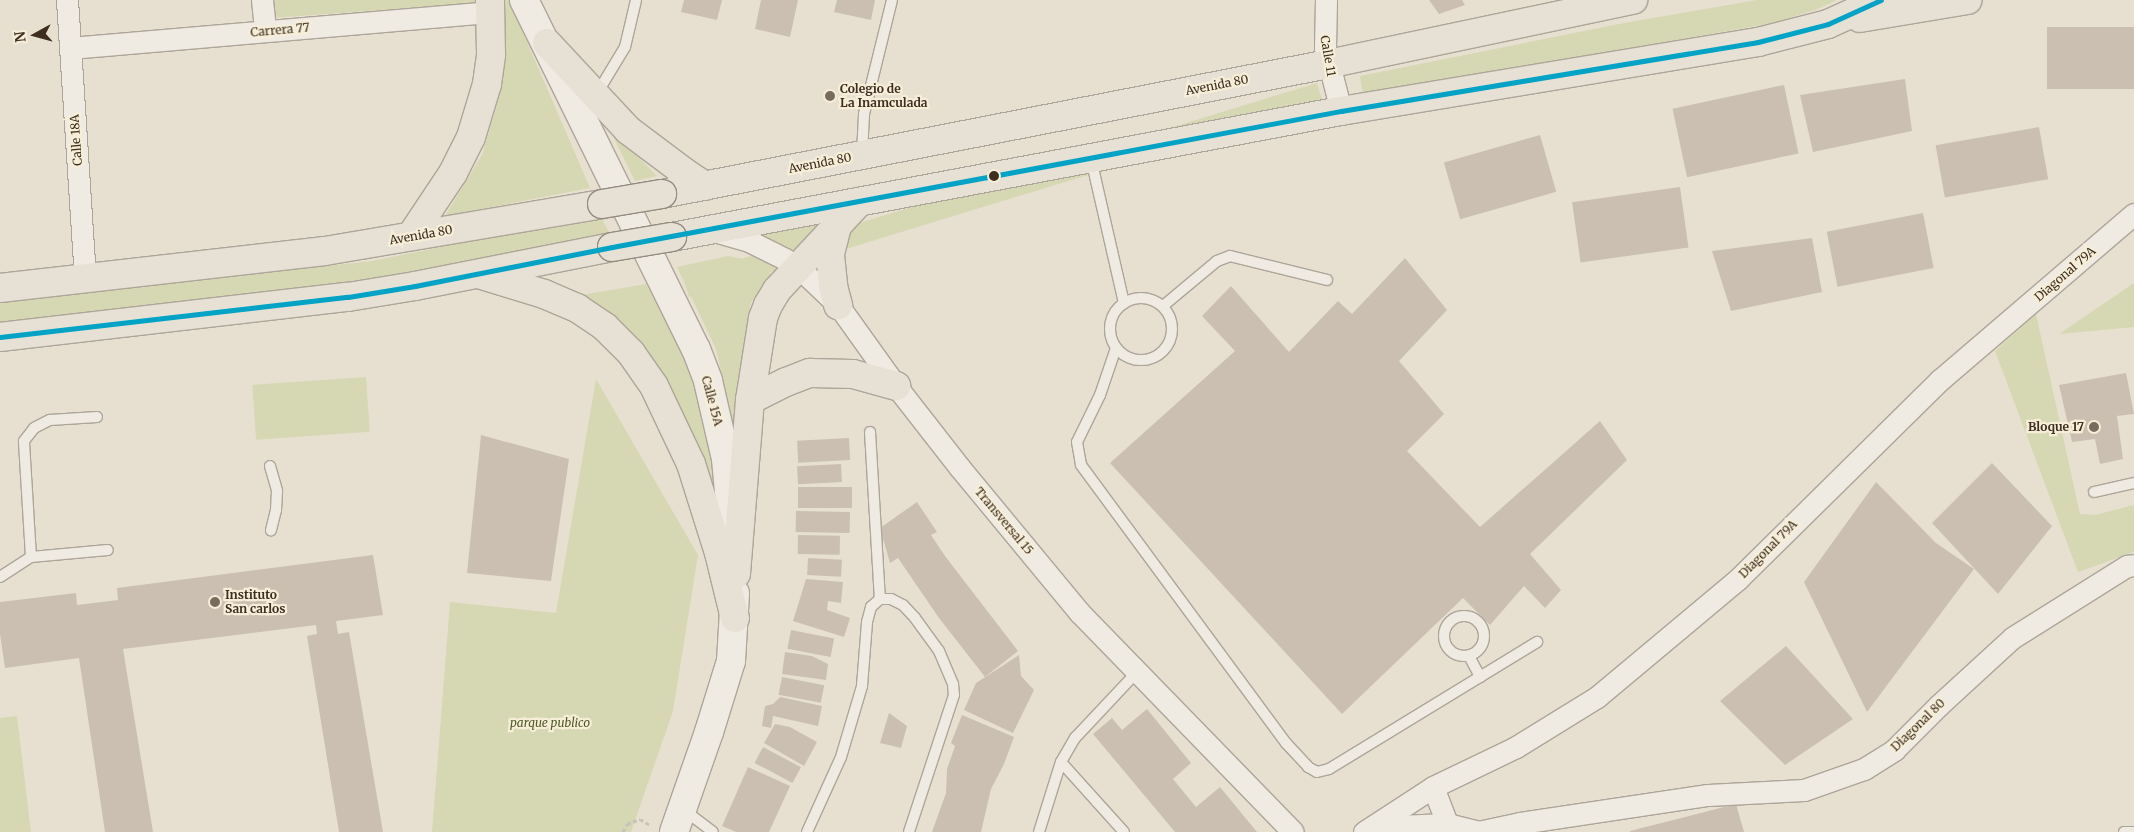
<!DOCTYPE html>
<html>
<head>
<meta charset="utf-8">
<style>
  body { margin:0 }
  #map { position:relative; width:2134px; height:832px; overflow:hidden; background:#e7e0d1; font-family:Merriweather,serif }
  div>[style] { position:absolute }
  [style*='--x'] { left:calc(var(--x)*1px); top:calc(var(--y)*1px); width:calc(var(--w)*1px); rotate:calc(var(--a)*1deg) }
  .green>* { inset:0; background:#d6d7b3; transform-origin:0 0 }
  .building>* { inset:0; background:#cbbfb2; transform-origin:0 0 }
  .path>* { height:3px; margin-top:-1.5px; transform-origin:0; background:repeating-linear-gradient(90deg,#c8c2b9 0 4px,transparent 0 6.5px) }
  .roads { filter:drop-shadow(1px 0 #ada599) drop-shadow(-1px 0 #ada599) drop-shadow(0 1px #ada599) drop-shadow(0 -1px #ada599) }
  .lane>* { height:10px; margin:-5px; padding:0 5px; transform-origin:5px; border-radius:5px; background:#efebe3 }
  .lane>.ring { margin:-5px; padding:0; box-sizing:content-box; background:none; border:10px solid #efebe3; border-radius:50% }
  .street>* { height:21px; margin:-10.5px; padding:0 10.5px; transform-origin:10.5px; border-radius:10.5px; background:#efebe3 }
  .secondary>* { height:28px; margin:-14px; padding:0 14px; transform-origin:14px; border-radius:14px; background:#efebe3 }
  .primary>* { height:28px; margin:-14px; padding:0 14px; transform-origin:14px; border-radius:14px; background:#e6e1d4 }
  .bridges { filter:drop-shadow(1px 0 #928b80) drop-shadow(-1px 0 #928b80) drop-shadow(0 1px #928b80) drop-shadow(0 -1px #928b80) }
  .primary-bridge>* { height:28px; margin:-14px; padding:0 14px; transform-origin:14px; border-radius:14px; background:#e6e1d4 }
  .bus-1>* { height:5px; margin:-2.5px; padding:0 2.5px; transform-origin:2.5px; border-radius:2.5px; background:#03a3c5 }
  .dots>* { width:14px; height:14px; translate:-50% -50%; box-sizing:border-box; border:2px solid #f7eed8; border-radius:50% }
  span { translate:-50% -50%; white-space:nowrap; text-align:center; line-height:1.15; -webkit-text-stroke:4.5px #f7eed8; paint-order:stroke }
  .street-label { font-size:12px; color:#3d2e20 }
  .poi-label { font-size:12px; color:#3d2e20; font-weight:700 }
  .left { translate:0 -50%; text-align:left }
  .right { translate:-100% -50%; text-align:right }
  .park-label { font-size:12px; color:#4d5a26; font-style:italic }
  .north { position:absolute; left:10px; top:10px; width:50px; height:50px; -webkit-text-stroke:4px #f7eed8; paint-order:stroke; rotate:263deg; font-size:14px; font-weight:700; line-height:20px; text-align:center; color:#3d2e20 }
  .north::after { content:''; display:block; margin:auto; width:18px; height:22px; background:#3d2e20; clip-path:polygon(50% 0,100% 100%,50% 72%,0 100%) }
</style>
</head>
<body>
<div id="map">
  <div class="green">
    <i style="clip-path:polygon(271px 0,478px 0,478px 3px,272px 18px)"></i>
    <i style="clip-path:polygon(501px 0,509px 0,590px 188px,445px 216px,482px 155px,496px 108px,504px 56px)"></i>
    <i style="clip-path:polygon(1757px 0,1837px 0,1815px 10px,1773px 23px,1363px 95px,1360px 76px,1624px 23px)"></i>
    <i style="left:1317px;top:83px;width:21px;height:663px;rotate:73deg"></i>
    <i style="clip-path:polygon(608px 126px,657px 176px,635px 181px)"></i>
    <i style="clip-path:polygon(600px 215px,610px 234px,376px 281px,0 323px,0 302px,372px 261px)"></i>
    <i style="clip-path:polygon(823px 221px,798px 251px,750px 232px)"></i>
    <i style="clip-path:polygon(728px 256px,749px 260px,776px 277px,751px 302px,745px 344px,739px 450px,716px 349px,677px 267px)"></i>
    <i style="clip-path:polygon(2134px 283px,2134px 327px,2059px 334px)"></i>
    <i style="clip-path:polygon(646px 284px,675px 338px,697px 391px,712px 456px,718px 521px,666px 385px,633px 335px,606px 309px,575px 296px)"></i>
    <i style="clip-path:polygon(2036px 314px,2080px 514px,2095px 515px,2134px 505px,2134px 552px,2078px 572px,1995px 351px)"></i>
    <i style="left:366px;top:377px;width:55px;height:114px;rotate:86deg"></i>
    <i style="clip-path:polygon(596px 379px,698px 555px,673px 711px,631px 832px,432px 832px,450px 602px,556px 613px)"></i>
    <i style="clip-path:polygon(17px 716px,31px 832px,0 832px,0 718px)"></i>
  </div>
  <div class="building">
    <i style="clip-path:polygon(684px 0,722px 0,717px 20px,681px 12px)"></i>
    <i style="clip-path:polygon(761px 0,798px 0,790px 37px,755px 29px)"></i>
    <i style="clip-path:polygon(837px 0,875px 0,871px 20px,834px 12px)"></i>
    <i style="clip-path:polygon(1429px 0,1462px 0,1465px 5px,1439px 14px)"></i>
    <i style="left:2134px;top:27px;width:62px;height:87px;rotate:90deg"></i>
    <i style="clip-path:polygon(1905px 79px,1912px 131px,1813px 152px,1800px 95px)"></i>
    <i style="left:1784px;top:85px;width:70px;height:114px;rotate:78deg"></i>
    <i style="left:2039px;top:127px;width:53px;height:105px;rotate:80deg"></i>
    <i style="left:1540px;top:135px;width:59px;height:100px;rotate:74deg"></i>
    <i style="left:1680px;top:187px;width:61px;height:109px;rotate:82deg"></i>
    <i style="left:1923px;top:213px;width:56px;height:98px;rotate:79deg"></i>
    <i style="clip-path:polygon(1812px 238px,1822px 292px,1731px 311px,1712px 251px)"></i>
    <i style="clip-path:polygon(1405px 258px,1447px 310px,1399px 361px,1444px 414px,1407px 451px,1480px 527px,1600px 421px,1627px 460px,1530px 554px,1561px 590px,1545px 608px,1524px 586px,1490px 625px,1463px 598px,1342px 714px,1110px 463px,1235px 351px,1202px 316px,1231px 286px,1289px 352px,1338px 301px,1352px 314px)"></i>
    <i style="clip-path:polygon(2126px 373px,2134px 414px,2117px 416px,2123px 459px,2100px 464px,2095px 439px,2072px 442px,2059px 385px)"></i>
    <i style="clip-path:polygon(481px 435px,569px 459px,551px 581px,467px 573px)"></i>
    <i style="left:849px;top:438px;width:22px;height:52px;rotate:87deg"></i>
    <i style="clip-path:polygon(1992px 463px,2052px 526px,1998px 594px,1932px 523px)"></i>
    <i style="left:841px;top:464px;width:18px;height:44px;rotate:87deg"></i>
    <i style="clip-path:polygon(1876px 482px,1936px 543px,1974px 569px,1867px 712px,1804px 582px)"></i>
    <i style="left:798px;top:487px;width:54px;height:21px"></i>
    <i style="clip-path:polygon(917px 502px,937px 532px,931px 535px,945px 556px,1018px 651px,985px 677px,939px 618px,898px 558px,890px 563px,880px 528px)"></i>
    <i style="left:796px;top:511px;width:54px;height:21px;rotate:1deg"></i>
    <i style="left:798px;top:535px;width:42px;height:19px;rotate:1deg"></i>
    <i style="clip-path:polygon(373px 555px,383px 615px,336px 621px,338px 634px,349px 632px,383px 832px,339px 832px,307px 636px,317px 634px,316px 625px,123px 649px,153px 832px,105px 832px,79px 658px,5px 668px,0 634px,0 602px,76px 593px,77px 605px,118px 600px,117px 588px)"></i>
    <i style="left:808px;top:558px;width:34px;height:17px;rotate:3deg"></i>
    <i style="clip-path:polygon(806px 579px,843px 582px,841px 603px,828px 601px,827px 610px,850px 618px,844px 637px,793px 621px)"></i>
    <i style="left:791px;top:630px;width:44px;height:19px;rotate:11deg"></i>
    <i style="clip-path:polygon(1786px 646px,1853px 719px,1785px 765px,1720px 701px)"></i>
    <i style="clip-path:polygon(785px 652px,812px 656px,828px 664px,826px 680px,782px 674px)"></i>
    <i style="clip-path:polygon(1019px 655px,1021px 676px,1034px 690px,1013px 733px,964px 710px,976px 683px)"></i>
    <i style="left:782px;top:677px;width:43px;height:18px;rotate:11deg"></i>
    <i style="clip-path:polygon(780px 697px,822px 706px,818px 726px,773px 716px,771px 728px,762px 726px,765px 706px,773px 704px)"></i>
    <i style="clip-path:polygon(1147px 709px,1191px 763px,1173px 779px,1196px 807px,1220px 787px,1257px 832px,1175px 832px,1093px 734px,1112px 718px,1122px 730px)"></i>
    <i style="clip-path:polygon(889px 713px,907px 726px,901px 748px,880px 743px)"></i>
    <i style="clip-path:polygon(962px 715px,1014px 737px,1004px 764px,991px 789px,981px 832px,932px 832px,946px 793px,947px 769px,955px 746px,951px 743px)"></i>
    <i style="clip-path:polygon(775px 724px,790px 727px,817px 742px,804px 766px,764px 743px)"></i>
    <i style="left:763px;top:747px;width:43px;height:18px;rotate:28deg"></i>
    <i style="clip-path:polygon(748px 767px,790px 786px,769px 832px,736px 832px,722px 826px)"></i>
    <i style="clip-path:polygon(1736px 804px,1744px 832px,1630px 832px,1630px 831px)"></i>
  </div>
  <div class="path">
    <i style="--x:623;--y:832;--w:9;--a:-63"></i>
    <i style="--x:627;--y:824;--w:14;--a:-21"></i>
    <i style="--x:640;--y:819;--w:12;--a:31"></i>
  </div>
  <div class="roads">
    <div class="lane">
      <i style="--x:596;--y:95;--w:56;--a:-58.9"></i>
      <i style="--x:625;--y:47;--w:48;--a:-76.8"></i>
      <i style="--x:862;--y:153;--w:39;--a:-87"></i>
      <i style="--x:864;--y:114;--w:117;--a:-76.2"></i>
      <i style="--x:1091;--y:159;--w:148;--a:77.1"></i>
      <i class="ring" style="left:1110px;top:298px;width:52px;height:52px"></i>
      <i style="--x:1163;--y:306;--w:70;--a:-39.8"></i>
      <i style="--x:1217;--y:261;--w:14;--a:-21"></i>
      <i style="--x:1230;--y:256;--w:100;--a:13.9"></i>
      <i style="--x:1116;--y:348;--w:50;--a:108.8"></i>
      <i style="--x:1100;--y:395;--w:52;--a:116.1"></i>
      <i style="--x:1077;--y:442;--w:23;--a:80"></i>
      <i style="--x:1081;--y:465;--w:345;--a:53.6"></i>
      <i style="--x:1286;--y:743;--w:33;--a:47"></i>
      <i style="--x:1308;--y:767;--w:10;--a:29"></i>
      <i style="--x:1317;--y:772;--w:12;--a:-14"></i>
      <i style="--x:1329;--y:769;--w:244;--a:-31.4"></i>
      <i style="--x:870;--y:432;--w:167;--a:86.6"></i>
      <i style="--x:270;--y:466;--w:26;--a:74"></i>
      <i style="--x:277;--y:491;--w:19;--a:93"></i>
      <i style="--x:276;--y:510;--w:21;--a:104"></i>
      <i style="--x:2094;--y:492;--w:41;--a:-12.7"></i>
      <i style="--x:31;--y:557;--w:77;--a:-5.2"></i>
      <i style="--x:0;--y:577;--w:37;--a:-33"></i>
      <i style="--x:31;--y:557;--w:116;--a:-93.5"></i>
      <i style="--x:24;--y:441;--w:16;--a:-52"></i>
      <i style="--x:34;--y:428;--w:18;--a:-27"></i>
      <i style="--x:50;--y:420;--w:47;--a:-3.7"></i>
      <i class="ring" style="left:1444px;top:616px;width:30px;height:30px"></i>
      <i style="--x:1469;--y:656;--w:24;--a:62"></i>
      <i style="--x:1061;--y:762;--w:94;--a:48"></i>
      <i style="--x:684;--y:810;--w:36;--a:37"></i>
      <i style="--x:807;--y:832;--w:82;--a:-65.6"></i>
      <i style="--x:841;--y:757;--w:74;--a:-73.5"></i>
      <i style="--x:862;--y:686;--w:64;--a:-85.5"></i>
      <i style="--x:867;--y:622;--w:16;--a:-75"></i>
      <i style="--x:871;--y:607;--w:12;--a:-42"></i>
      <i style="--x:880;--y:599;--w:11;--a:0"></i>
      <i style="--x:891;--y:599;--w:13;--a:27"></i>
      <i style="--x:903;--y:605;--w:18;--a:47"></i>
      <i style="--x:915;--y:618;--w:41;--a:54"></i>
      <i style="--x:939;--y:651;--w:36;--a:67"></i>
      <i style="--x:953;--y:684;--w:11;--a:85"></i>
      <i style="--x:954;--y:695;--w:144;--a:108.2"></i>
      <i style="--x:1039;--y:832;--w:73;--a:-72.6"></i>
      <i style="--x:1061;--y:762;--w:28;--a:-60"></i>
      <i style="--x:1075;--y:738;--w:89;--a:-46.8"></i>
      <i style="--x:2124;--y:832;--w:10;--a:0"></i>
    </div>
    <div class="street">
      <i style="--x:67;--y:0;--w:280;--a:86.3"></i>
      <i style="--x:262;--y:0;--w:31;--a:84"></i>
      <i style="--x:1326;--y:0;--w:48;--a:91.2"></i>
      <i style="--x:1325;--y:48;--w:65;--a:75.7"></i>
      <i style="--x:70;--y:48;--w:423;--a:-4.9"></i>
      <i style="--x:714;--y:231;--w:36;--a:16"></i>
      <i style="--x:749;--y:241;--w:40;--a:26.6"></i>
      <i style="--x:785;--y:259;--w:17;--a:33"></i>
      <i style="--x:799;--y:268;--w:54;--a:43.5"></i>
      <i style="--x:838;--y:305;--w:100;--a:54.4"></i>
      <i style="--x:896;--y:386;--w:104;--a:52"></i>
      <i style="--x:960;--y:468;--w:188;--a:50.4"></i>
      <i style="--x:1080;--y:613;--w:305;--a:45.8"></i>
      <i style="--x:1433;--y:787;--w:40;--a:69"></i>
      <i style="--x:1373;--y:827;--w:74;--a:-2.3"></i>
      <i style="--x:1447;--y:824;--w:32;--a:14"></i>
      <i style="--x:1478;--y:832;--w:43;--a:-12.1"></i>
      <i style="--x:1520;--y:823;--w:190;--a:-8.5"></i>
      <i style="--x:1708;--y:795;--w:96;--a:-3"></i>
      <i style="--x:1804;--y:790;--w:64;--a:-19.3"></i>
      <i style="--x:1864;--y:769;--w:36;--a:-32"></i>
      <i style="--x:1894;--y:750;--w:64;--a:-45"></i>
      <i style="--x:1939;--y:705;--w:99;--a:-42.5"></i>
      <i style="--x:2012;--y:638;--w:136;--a:-32.1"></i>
      <i style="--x:2127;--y:566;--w:7;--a:-8"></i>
      <i style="--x:1364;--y:832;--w:82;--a:-33.1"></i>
      <i style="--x:1433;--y:787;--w:92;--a:-25.7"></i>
      <i style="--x:1516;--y:747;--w:95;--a:-31.7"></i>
      <i style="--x:1597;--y:697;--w:184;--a:-39.9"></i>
      <i style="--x:1738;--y:579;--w:284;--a:-44.6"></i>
      <i style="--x:1940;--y:380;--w:255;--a:-40.6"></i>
    </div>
    <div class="secondary">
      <i style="--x:524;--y:0;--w:389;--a:63.8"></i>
      <i style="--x:696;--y:349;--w:34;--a:69"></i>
      <i style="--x:708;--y:381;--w:80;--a:77"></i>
      <i style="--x:726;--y:459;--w:66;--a:84.8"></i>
      <i style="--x:674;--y:832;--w:106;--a:-70.7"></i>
      <i style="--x:709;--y:732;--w:74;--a:-72.8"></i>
      <i style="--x:731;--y:661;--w:68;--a:-86.6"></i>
    </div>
    <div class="primary">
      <i style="--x:1860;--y:18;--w:109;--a:-9.5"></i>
      <i style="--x:547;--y:43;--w:119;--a:47"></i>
      <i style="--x:628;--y:130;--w:70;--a:36.9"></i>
      <i style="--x:684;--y:172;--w:25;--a:34"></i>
      <i style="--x:662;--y:194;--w:679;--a:-11.04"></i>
      <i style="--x:1328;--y:64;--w:312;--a:-11.9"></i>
      <i style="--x:837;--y:226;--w:30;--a:104"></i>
      <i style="--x:830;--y:255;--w:31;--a:84"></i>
      <i style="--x:833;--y:286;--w:20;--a:75"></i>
      <i style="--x:411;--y:236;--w:76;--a:-56.3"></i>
      <i style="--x:453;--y:173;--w:40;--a:-63.4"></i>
      <i style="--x:471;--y:137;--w:55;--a:-73.2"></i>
      <i style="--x:487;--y:84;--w:30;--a:-82"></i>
      <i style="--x:491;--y:54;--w:54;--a:-91.1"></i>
      <i style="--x:672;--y:237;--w:681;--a:-10.67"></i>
      <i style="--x:1341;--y:111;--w:423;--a:-9.4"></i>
      <i style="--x:1758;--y:42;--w:72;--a:-14.4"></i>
      <i style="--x:1828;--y:24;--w:58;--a:-24.4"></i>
      <i style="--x:482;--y:275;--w:65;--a:17"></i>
      <i style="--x:544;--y:294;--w:36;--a:23"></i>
      <i style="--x:577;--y:308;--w:34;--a:34"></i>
      <i style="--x:605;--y:327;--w:37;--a:45"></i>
      <i style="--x:631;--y:353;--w:40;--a:55.1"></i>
      <i style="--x:654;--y:386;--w:86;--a:64.6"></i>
      <i style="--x:691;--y:464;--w:93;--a:72.5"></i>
      <i style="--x:719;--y:553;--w:67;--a:76.2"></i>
      <i style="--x:0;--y:288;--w:327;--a:-6.5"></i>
      <i style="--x:325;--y:251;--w:281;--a:-9.6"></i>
      <i style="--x:0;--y:337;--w:350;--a:-6.6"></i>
      <i style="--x:348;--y:297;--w:68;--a:-9.3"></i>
      <i style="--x:415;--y:286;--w:201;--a:-11.2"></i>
      <i style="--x:750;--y:400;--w:40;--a:-26.6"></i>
      <i style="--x:786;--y:382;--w:26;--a:-21"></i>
      <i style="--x:810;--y:373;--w:43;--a:1.3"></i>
      <i style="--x:853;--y:374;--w:45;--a:15.6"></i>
      <i style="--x:736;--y:574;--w:175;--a:-85.4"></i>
      <i style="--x:750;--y:400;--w:83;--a:-81"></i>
      <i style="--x:763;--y:318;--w:14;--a:-69"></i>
      <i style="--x:768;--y:305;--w:17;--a:-59"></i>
      <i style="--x:777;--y:290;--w:120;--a:-47"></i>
    </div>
  </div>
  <div class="bridges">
    <div class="primary-bridge">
      <i style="--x:602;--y:204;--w:61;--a:-9.5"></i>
      <i style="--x:612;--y:247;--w:61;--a:-9.5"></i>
    </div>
  </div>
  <div class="bus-1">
    <i style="--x:0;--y:337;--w:350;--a:-6.6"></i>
    <i style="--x:348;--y:297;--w:68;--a:-9.3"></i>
    <i style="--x:415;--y:286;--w:201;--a:-11.2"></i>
    <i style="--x:612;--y:247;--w:742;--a:-10.57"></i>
    <i style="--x:1341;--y:111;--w:423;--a:-9.4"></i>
    <i style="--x:1758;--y:42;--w:72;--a:-14.4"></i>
    <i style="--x:1828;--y:24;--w:58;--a:-24.4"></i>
  </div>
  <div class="dots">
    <i style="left:830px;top:96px;background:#786c5e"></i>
    <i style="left:994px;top:176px;background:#3d2e20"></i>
    <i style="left:2094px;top:427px;background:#786c5e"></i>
    <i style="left:215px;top:602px;background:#786c5e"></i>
  </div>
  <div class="street-label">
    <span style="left:280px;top:30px;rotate:-5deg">Carrera 77</span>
    <span style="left:1328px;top:56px;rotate:80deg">Calle 11</span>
    <span style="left:1217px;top:85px;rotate:-11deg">Avenida 80</span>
    <span style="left:76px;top:140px;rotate:-94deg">Calle 18A</span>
    <span style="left:820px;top:163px;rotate:-11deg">Avenida 80</span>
    <span style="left:421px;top:235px;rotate:-10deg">Avenida 80</span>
    <span style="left:2065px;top:274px;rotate:-41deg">Diagonal 79A</span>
    <span style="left:712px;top:401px;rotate:75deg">Calle 15A</span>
    <span style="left:1004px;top:521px;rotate:50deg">Transversal 15</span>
    <span style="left:1768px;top:549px;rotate:-45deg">Diagonal 79A</span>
    <span style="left:1918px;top:725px;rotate:-44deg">Diagonal 80</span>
  </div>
  <div class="poi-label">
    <span class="left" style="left:840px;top:96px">Colegio de<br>La Inamculada</span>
    <span class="right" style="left:2084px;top:427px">Bloque 17</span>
    <span class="left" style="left:225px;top:602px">Instituto<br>San carlos</span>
  </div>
  <div class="park-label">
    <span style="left:550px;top:723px">parque publico</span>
  </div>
  <div class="north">N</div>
</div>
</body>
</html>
